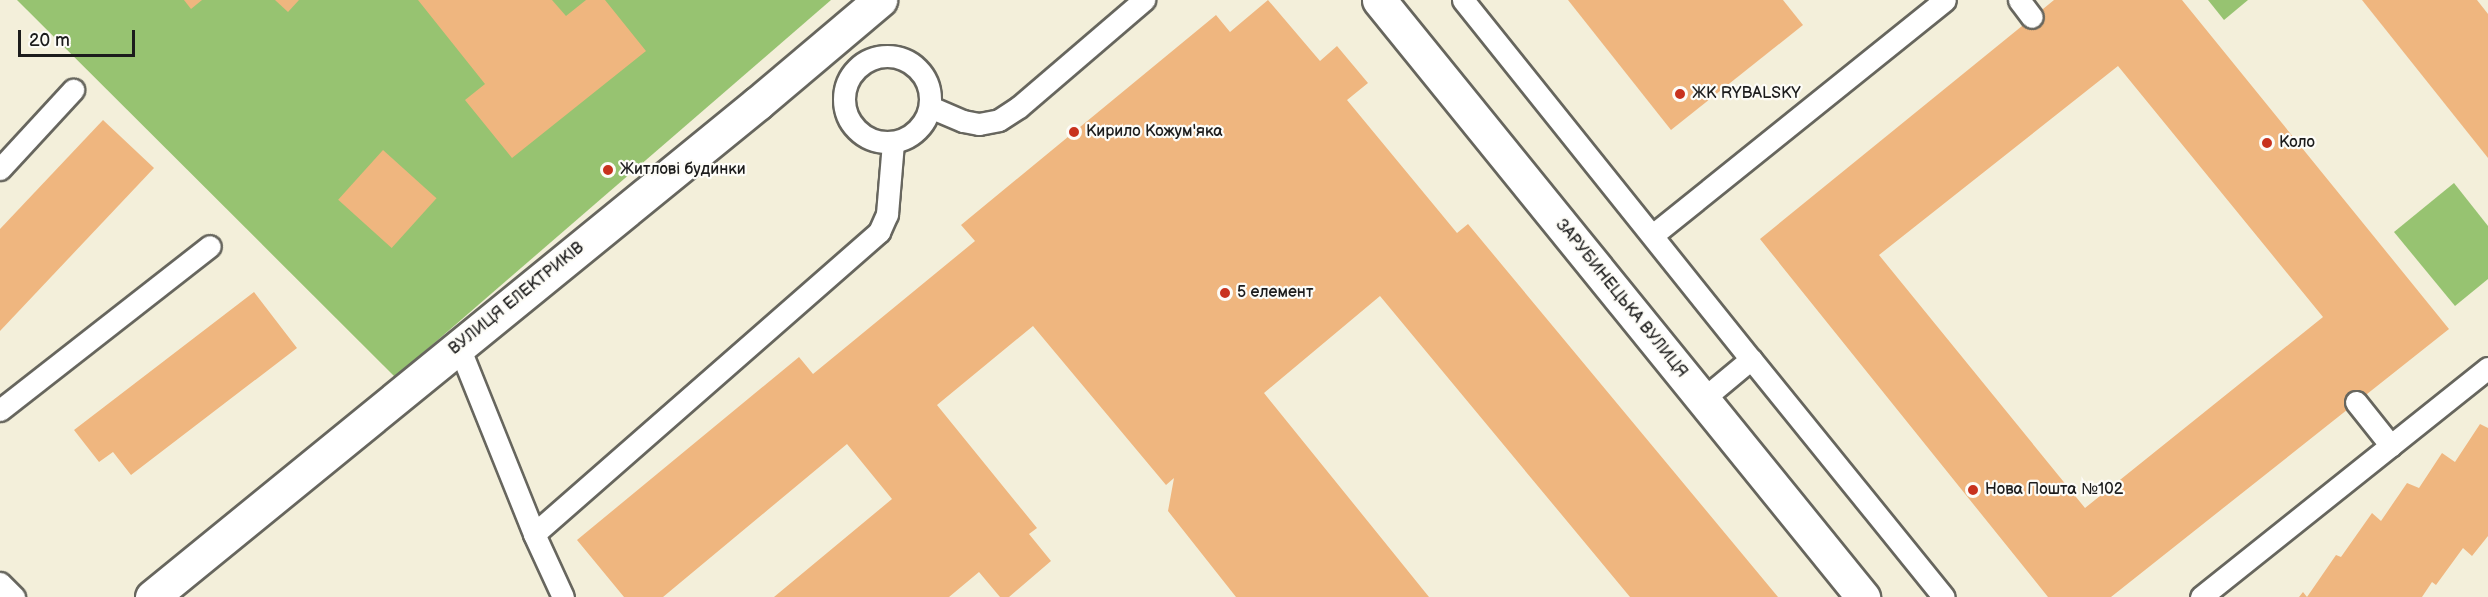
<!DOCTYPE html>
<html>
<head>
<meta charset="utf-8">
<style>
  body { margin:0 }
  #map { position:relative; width:2488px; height:597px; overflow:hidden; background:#f3efda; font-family:"Balsamiq Sans",sans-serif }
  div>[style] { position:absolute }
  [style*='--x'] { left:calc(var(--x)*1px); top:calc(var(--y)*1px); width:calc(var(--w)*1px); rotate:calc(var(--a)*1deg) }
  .green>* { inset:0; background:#97c371 }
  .building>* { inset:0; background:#efb67f; transform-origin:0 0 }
  .roads { filter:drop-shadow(2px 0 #67665e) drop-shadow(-2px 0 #67665e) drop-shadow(0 2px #67665e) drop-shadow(0 -2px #67665e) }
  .lane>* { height:21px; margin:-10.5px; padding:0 10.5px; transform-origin:10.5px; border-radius:10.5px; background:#fff }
  .lane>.ring { margin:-10.5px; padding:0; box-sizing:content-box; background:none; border:21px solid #fff; border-radius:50% }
  .street>* { height:33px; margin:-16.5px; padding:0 16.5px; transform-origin:16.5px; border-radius:16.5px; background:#fff }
  .dots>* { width:16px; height:16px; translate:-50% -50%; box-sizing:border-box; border:3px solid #fdfcf7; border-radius:50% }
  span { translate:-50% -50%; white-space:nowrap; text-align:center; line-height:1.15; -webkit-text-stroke:4.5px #fdfcf7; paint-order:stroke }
  .poi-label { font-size:16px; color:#1c1c1c }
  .left { translate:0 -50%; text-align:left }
  .street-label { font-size:16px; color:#1c1c1c }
  .scale { position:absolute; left:18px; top:30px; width:117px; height:27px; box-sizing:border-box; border:3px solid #1c1c1c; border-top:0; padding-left:8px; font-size:18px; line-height:21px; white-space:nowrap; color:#1c1c1c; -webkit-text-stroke:4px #fdfcf7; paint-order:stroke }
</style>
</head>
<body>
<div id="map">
  <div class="green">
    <i style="clip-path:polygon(17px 0,831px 0,395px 377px)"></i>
    <i style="clip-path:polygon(2208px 0,2248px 0,2224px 20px)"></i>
    <i style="clip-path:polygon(2454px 183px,2488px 226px,2488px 279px,2455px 306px,2394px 232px)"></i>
  </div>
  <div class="building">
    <i style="clip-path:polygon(184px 0,202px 0,191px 9px)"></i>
    <i style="clip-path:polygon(275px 0,299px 0,288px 12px)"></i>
    <i style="clip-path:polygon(418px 0,552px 0,566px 16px,586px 0,605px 0,646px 51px,512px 158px,465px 100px,485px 84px)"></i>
    <i style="clip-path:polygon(1268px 0,1320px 61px,1337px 46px,1368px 83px,1347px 100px,1457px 233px,1468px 224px,1778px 597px,1630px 597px,1380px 296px,1264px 393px,1429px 597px,1236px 597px,1168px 511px,1174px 478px,1166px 485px,1033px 326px,937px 405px,1037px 528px,1029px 534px,1051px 561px,1009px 597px,1000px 597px,979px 572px,949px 597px,774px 597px,892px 499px,847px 444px,663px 597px,624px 597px,577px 540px,799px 357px,813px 374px,975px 241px,961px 225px,1216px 15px,1230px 32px)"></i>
    <i style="clip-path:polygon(1568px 0,1783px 0,1803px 25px,1671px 130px)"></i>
    <i style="clip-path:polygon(evenodd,2054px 0,2182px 0,2449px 329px,2111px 597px,2048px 597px,1760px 239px,2054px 0,2118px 66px,2323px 317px,2085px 508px,1879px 255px,2118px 66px)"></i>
    <i style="clip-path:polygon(2362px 0,2477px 0,2488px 14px,2488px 158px)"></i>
    <i style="clip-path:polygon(103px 120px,154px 168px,0 331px,0 229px)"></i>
    <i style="left:383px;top:150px;width:72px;height:67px;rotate:42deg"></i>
    <i style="clip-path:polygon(254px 292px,297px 348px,131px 475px,113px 452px,99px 462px,74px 430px)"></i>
    <i style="clip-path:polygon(2480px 424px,2488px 428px,2488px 536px,2472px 556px,2463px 548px,2436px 585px,2432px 582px,2422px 597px,2299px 597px,2303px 592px,2307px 597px,2336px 555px,2341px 557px,2372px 513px,2381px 521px,2407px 483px,2419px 488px,2442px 453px,2455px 462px)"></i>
  </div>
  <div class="roads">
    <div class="lane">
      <i style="--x:1463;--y:0;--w:460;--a:51.3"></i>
      <i style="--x:1751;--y:359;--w:62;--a:140.2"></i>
      <i style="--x:2019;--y:0;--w:21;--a:53"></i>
      <i class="ring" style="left:844px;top:56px;width:65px;height:65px"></i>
      <i style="--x:930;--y:107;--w:36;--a:23"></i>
      <i style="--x:963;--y:121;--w:16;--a:11"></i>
      <i style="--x:979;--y:124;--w:20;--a:-11"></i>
      <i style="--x:999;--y:120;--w:24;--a:-33"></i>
      <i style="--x:1019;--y:107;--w:165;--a:-40.6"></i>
      <i style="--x:0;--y:169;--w:108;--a:-47.3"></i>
      <i style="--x:1654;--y:234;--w:373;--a:-38.8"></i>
      <i style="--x:459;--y:347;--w:201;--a:68.1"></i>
      <i style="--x:534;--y:534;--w:69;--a:65.3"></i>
      <i style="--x:1751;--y:359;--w:306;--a:51"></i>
      <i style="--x:2356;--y:402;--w:56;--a:51.5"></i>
      <i style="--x:0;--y:410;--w:266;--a:-38"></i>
      <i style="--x:534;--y:534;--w:459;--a:-41.2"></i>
      <i style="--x:879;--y:232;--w:20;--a:-66"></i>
      <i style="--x:887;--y:214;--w:72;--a:-85.2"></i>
      <i style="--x:0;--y:583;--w:20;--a:45"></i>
      <i style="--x:2201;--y:597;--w:367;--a:-38.6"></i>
    </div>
    <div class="street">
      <i style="--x:1379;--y:0;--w:769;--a:50.97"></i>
      <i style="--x:152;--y:597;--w:782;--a:-39.19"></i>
      <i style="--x:758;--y:103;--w:160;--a:-40.2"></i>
    </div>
  </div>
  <div class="dots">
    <i style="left:1680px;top:94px;background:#c8321e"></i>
    <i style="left:1074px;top:132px;background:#c8321e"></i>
    <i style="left:2267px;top:143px;background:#c8321e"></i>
    <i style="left:608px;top:170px;background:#c8321e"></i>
    <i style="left:1225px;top:293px;background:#c8321e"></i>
    <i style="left:1973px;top:490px;background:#c8321e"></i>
  </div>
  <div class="poi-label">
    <span class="left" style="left:1692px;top:94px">ЖК RYBALSKY</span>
    <span class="left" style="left:1086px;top:132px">Кирило Кожум'яка</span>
    <span class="left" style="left:2279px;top:143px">Коло</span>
    <span class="left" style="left:620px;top:170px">Житлові будинки</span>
    <span class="left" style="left:1237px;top:293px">5 елемент</span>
    <span class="left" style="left:1985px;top:490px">Нова Пошта №102</span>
  </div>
  <div class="street-label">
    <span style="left:517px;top:299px;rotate:-39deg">ВУЛИЦЯ ЕЛЕКТРИКІВ</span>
    <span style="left:1621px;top:299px;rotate:51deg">ЗАРУБИНЕЦЬКА ВУЛИЦЯ</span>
  </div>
  <div class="scale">20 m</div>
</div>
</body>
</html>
